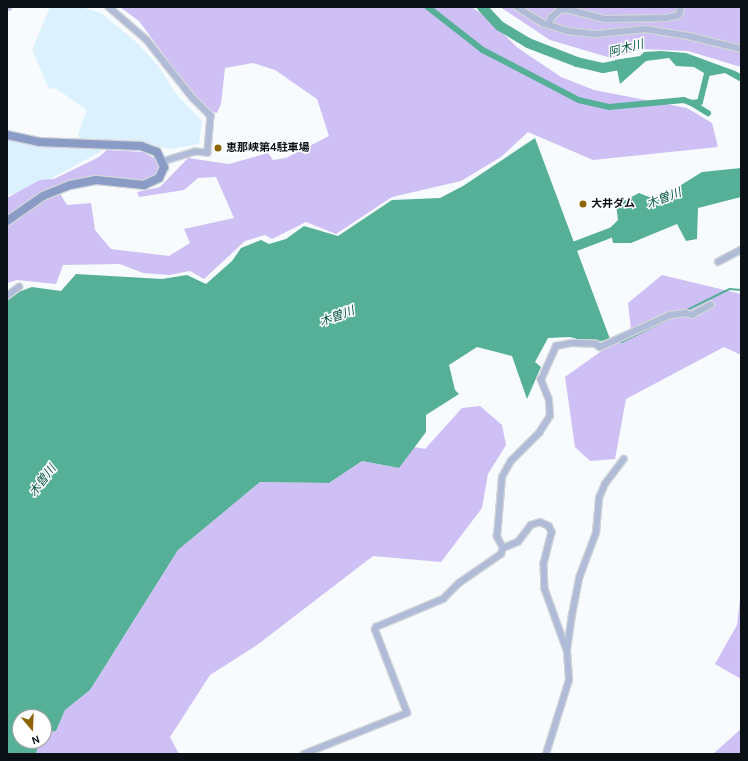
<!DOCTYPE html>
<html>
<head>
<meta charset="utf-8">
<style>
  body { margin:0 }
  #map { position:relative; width:748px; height:761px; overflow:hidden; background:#f7fbfe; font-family:Karla,"Noto Sans JP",sans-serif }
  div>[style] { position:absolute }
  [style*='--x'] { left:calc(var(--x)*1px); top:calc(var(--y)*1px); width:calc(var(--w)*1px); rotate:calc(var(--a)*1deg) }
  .built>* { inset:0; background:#dcf1fe }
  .forest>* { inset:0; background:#cebff5 }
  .water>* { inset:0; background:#56b098 }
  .stream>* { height:1.5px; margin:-0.75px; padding:0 0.75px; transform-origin:0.75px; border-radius:0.75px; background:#56b098 }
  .canal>* { height:5.5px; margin:-2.75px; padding:0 2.75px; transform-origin:2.75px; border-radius:2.75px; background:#56b098 }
  .river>* { height:10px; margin:-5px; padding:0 5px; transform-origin:5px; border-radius:5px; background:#56b098 }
  .roads { filter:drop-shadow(1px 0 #d1d5d9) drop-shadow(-1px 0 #d1d5d9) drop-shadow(0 1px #d1d5d9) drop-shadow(0 -1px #d1d5d9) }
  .street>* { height:5.5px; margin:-2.75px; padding:0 2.75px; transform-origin:2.75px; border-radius:2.75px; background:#afbbd7 }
  .secondary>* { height:8px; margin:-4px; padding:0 4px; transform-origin:4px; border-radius:4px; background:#8a9cc5 }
  .dots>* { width:11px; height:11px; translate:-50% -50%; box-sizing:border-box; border:2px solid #fff; border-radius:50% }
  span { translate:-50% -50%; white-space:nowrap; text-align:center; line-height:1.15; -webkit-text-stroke:3px #fff; paint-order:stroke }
  .poi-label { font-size:11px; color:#0a1014; font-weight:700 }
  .left { translate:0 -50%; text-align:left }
  .water-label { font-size:12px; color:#045444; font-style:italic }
  .frame { position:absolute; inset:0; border:8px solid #0a1014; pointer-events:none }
  .north { position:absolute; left:12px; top:709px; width:40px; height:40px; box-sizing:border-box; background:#fff; border:1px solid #9d9fa1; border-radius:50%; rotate:161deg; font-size:11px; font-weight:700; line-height:16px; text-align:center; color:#0a1014 }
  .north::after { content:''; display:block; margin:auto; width:14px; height:18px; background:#8c6405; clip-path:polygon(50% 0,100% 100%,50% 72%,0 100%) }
</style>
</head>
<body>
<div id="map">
  <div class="built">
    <i style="clip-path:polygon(50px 7px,81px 7px,101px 13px,135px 41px,157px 64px,177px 95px,202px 121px,199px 144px,170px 149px,132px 140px,81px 141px,78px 135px,87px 110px,55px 88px,49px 89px,32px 50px)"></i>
    <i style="clip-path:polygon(7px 138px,102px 148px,100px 152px,26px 192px,7px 195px)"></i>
  </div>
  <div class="forest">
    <i style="clip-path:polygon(120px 7px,471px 7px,485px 16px,518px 48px,561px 77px,594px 90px,687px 108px,712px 123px,718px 147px,593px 160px,528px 132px,501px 157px,461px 181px,392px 197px,336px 234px,306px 222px,272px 239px,265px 235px,245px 241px,204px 279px,190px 271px,169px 275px,143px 273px,120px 264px,63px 265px,56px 284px,17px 280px,7px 283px,7px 198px,40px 180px,54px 179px,99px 157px,107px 150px,143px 152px,159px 161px,161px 170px,153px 179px,137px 183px,95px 177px,56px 187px,67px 205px,91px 203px,95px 230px,111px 249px,169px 256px,190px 243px,184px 229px,234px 218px,216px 177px,198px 178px,184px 190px,139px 197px,137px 192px,160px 187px,188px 158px,229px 164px,268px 153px,273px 160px,286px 158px,329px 136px,317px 99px,275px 70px,253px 63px,225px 68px,221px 104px,217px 113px,212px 112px,194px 96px,139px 21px)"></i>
    <i style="clip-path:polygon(500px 7px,741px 7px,741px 67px,688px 51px,642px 49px,611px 58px,550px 40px)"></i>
    <i style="clip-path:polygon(662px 275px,741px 294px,741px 355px,724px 347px,626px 399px,615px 459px,590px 461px,575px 447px,565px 377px,631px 330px,628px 303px)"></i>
    <i style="clip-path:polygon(480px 406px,502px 425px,506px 445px,488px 474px,482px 508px,441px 562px,373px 556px,257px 645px,210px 675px,170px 737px,179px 754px,36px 754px,39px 741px,44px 741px,44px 733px,56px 731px,65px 710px,90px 690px,178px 550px,260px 482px,329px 483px,362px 461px,399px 468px,414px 447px,425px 449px,462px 408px)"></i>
    <i style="clip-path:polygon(741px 591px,741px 679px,715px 664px,737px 625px)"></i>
    <i style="clip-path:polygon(741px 729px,741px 754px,713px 754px)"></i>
  </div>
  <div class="water">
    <i style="clip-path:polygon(661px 51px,686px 53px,735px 71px,741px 74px,741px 82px,725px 73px,709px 76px,694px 67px,676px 66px,669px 58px,646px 61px,620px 84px,615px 60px,640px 56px,644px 52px)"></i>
    <i style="clip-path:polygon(535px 138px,610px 339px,592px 343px,570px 337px,548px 338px,535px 362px,541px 367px,527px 399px,512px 356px,477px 347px,449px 365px,455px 390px,459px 394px,426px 415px,426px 432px,399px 468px,362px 461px,329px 483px,260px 482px,178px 550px,90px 690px,65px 710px,56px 731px,44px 733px,44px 717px,20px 717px,20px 741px,39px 741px,36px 754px,7px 754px,7px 296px,32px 287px,61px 291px,76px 274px,162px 279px,187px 275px,206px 284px,232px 261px,241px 248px,261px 240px,269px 244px,286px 239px,304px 226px,338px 236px,392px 200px,440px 198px,463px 186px)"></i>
    <i style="clip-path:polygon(741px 168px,741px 197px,698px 208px,697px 239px,686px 241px,677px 224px,631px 243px,613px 243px,610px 228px,618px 220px,616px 205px,639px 193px,657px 200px,702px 172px)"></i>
  </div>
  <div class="stream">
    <i style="--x:685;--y:311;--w:50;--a:-26.1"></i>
    <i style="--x:730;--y:289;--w:11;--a:5"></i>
    <i style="--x:619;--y:341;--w:3;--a:18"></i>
    <i style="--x:622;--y:342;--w:57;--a:-26.1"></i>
  </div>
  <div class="canal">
    <i style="--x:428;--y:7;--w:70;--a:38"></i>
    <i style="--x:483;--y:50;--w:108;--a:27.5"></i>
    <i style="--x:579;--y:100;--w:31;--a:13"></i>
    <i style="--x:609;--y:107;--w:75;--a:-5.3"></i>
    <i style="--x:684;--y:100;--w:9;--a:21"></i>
    <i style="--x:692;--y:103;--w:8;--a:-7"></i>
    <i style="--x:700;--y:102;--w:34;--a:-76"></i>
    <i style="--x:692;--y:103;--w:19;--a:32"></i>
  </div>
  <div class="river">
    <i style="--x:482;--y:7;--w:26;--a:47"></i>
    <i style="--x:500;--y:26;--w:33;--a:31"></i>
    <i style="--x:528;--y:43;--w:53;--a:21.2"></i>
    <i style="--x:577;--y:62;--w:27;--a:13"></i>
    <i style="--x:603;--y:68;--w:25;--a:-11"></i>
    <i style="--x:563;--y:251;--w:64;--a:-21"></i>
  </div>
  <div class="roads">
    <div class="street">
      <i style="--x:7;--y:7;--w:1;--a:0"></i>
      <i style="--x:109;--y:7;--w:50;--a:41"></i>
      <i style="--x:147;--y:40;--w:74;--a:51.6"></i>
      <i style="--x:193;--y:98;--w:25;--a:45"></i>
      <i style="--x:211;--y:116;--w:37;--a:95"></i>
      <i style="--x:208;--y:153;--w:13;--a:-176"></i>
      <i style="--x:195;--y:152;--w:34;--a:163"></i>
      <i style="--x:517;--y:7;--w:31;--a:32"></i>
      <i style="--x:543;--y:23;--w:25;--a:18"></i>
      <i style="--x:567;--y:31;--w:30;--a:6"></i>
      <i style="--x:597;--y:34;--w:48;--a:-5.9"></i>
      <i style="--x:645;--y:29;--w:45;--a:9"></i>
      <i style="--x:689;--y:36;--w:54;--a:14"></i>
      <i style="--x:548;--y:25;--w:8;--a:-67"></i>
      <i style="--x:551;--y:18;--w:12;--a:-42"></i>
      <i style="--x:560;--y:10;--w:7;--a:-8"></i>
      <i style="--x:567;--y:9;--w:38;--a:15"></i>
      <i style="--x:604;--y:19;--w:63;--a:-0.9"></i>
      <i style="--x:667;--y:18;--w:12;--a:-14"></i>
      <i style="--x:679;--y:15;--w:8;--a:-76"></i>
      <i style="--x:718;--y:262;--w:26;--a:-28"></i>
      <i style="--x:7;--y:296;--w:15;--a:-37"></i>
      <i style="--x:503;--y:548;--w:16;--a:-22"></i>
      <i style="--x:518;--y:542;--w:21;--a:-53"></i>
      <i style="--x:531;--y:525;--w:9;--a:-18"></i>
      <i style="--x:540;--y:522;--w:10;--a:24"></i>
      <i style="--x:549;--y:526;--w:7;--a:63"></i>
      <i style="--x:552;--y:532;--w:32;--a:104"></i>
      <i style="--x:544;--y:563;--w:26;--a:88"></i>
      <i style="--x:545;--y:589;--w:65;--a:70.2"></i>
      <i style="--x:304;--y:754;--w:111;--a:-21.7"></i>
      <i style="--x:407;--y:713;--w:89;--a:-111.1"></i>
      <i style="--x:375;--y:630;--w:3;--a:-72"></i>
      <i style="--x:376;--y:627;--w:73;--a:-22.7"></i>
      <i style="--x:443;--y:599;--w:23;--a:-45"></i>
      <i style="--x:459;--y:583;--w:51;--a:-34.6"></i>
      <i style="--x:501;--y:554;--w:6;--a:-72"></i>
      <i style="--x:503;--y:548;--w:13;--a:-119"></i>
      <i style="--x:497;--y:537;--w:60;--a:-85.2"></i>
      <i style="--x:502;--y:477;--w:18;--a:-61"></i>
      <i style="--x:511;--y:461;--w:40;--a:-45"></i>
      <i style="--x:539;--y:433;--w:20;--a:-57"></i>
      <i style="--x:550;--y:416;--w:16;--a:-94"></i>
      <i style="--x:549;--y:400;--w:22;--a:-112"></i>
      <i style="--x:541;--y:380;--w:37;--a:-66"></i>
      <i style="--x:556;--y:346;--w:16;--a:-11"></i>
      <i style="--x:572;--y:343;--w:24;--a:2"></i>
      <i style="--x:596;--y:344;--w:5;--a:37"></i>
      <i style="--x:600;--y:347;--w:77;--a:-24.6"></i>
      <i style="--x:670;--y:315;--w:16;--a:-7"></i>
      <i style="--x:686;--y:313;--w:6;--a:18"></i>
      <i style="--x:692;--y:315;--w:21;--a:-29"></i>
      <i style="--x:546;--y:754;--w:77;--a:-72.7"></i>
      <i style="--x:569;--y:680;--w:30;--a:-94"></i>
      <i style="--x:567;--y:650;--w:35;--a:-82"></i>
      <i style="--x:572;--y:615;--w:38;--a:-79"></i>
      <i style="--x:579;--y:578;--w:48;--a:-69.3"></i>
      <i style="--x:596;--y:533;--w:35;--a:-85"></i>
      <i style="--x:599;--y:498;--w:15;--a:-67"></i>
      <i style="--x:605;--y:484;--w:31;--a:-53"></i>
    </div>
    <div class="secondary">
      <i style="--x:7;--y:135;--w:33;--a:12"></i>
      <i style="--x:39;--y:142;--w:102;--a:2.2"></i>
      <i style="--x:141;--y:146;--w:17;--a:21"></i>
      <i style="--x:157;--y:152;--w:17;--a:65"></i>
      <i style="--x:164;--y:167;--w:12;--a:114"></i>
      <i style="--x:159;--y:178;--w:17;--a:155"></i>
      <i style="--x:144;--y:185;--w:48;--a:-174.1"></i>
      <i style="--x:96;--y:180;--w:26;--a:169"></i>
      <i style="--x:70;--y:185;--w:29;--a:158"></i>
      <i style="--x:43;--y:196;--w:44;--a:145.2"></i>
    </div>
  </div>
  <div class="dots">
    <i style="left:218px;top:148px;background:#8c6405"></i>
    <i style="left:583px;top:204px;background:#8c6405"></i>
  </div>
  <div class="poi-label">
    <span class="left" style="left:226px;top:148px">恵那峡第4駐車場</span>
    <span class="left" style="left:591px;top:204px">大井ダム</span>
  </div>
  <div class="water-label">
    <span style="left:626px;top:49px;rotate:-15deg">阿木川</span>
    <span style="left:664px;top:199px;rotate:-21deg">木曽川</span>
    <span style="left:337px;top:317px;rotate:-20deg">木曽川</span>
    <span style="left:43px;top:481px;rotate:-53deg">木曽川</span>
  </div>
  <div class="frame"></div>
  <div class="north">N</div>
</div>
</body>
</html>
